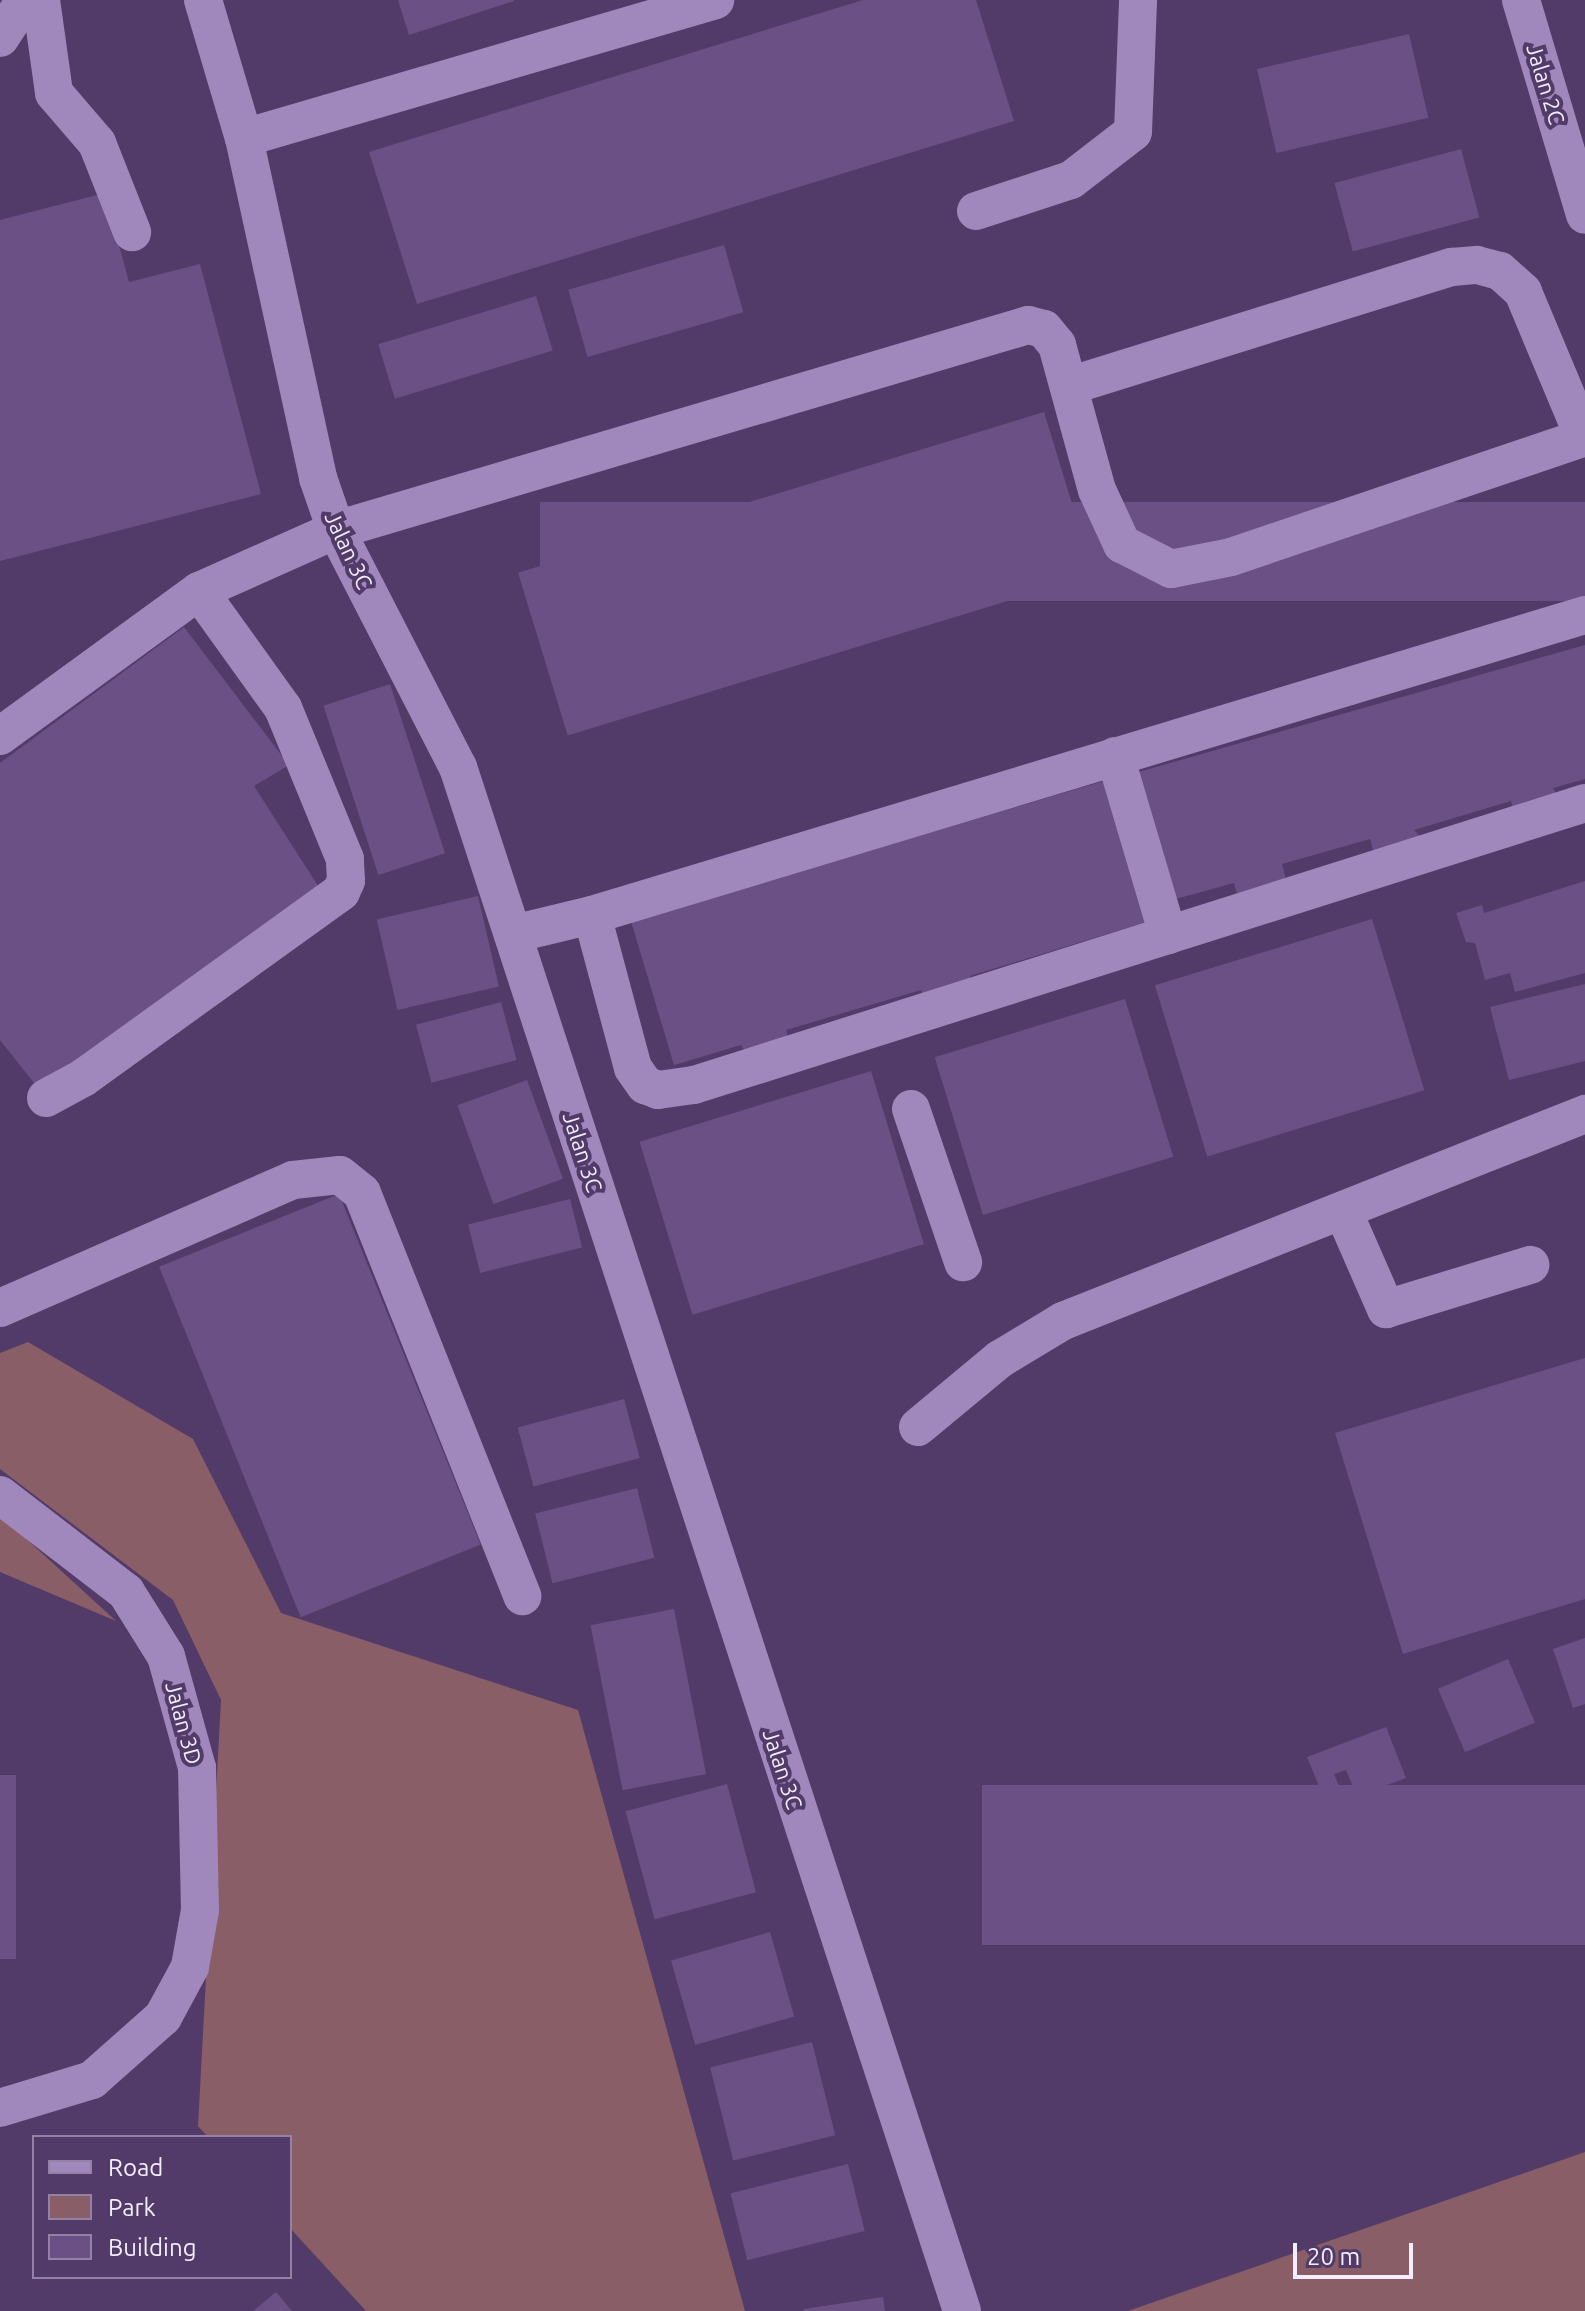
<!DOCTYPE html>
<html>
<head>
<meta charset="utf-8">
<style>
  body { margin:0 }
  #map { position:relative; width:1585px; height:2311px; overflow:hidden; background:#523b69; font-family:Ubuntu,sans-serif }
  div>[style] { position:absolute }
  [style*='--x'] { left:calc(var(--x)*1px); top:calc(var(--y)*1px); width:calc(var(--w)*1px); rotate:calc(var(--a)*1deg) }
  .green>* { inset:0; background:#895e66 }
  .building>* { inset:0; background:#6b5086; transform-origin:0 0 }
  .minor>* { height:38px; margin:-19px; padding:0 19px; transform-origin:19px; border-radius:19px; background:#a188bc }
  span { translate:-50% -50%; white-space:nowrap; text-align:center; line-height:1.15; -webkit-text-stroke:8px #523b69; paint-order:stroke }
  .street-label { font-size:22px; color:#f4edfe }
  .legend { position:absolute; left:32px; top:2135px; width:260px; height:144px; box-sizing:border-box; background:#523b69; border:2px solid #9382a5; margin:0; padding:10px 14px; list-style:none; font-size:24px; color:#f4edfe }
  .legend li { display:flex; align-items:center; gap:16px; height:40px }
  .legend b { width:40px; border:2px solid #9382a5 }
  .scale { position:absolute; left:1293px; top:2243px; width:120px; height:36px; box-sizing:border-box; border:4px solid #f4edfe; border-top:0; padding-left:10px; font-size:24px; line-height:28px; white-space:nowrap; color:#f4edfe; -webkit-text-stroke:6px #523b69; paint-order:stroke }
</style>
</head>
<body>
<div id="map">
  <div class="green">
    <i style="clip-path:polygon(28px 1342px,193px 1439px,281px 1613px,578px 1710px,745px 2311px,366px 2311px,290px 2228px,290px 2137px,208px 2137px,198px 2126px,221px 1700px,173px 1600px,0 1469px,0 1353px)"></i>
    <i style="clip-path:polygon(0 1517px,9px 1523px,116px 1621px,0 1572px)"></i>
    <i style="clip-path:polygon(1585px 2152px,1585px 2311px,1128px 2311px)"></i>
  </div>
  <div class="building">
    <i style="clip-path:polygon(398px 0,514px 0,514px 1px,409px 35px)"></i>
    <i style="clip-path:polygon(863px 0,976px 0,1014px 121px,417px 304px,369px 152px)"></i>
    <i style="left:1409px;top:34px;width:86px;height:156px;rotate:77deg"></i>
    <i style="left:1461px;top:149px;width:71px;height:131px;rotate:75deg"></i>
    <i style="clip-path:polygon(105px 193px,129px 282px,200px 264px,261px 494px,0 561px,0 220px)"></i>
    <i style="left:724px;top:245px;width:70px;height:162px;rotate:74deg"></i>
    <i style="left:536px;top:296px;width:57px;height:165px;rotate:73deg"></i>
    <i style="left:1044px;top:412px;width:170px;height:550px;rotate:73deg"></i>
    <i style="left:1585px;top:502px;width:99px;height:1045px;rotate:90deg"></i>
    <i style="clip-path:polygon(184px 627px,289px 765px,254px 786px,320px 889px,38px 1088px,0 1040px,0 763px)"></i>
    <i style="clip-path:polygon(1585px 645px,1585px 779px,1553px 788px,1561px 802px,1515px 815px,1511px 801px,1414px 830px,1426px 842px,1375px 857px,1370px 839px,1282px 864px,1289px 891px,1240px 905px,1234px 883px,1172px 900px,1135px 773px)"></i>
    <i style="left:390px;top:684px;width:178px;height:70px;rotate:72deg"></i>
    <i style="clip-path:polygon(1104px 781px,1146px 922px,970px 976px,973px 989px,925px 1004px,921px 990px,786px 1030px,790px 1044px,749px 1057px,741px 1045px,674px 1065px,631px 921px)"></i>
    <i style="clip-path:polygon(1585px 881px,1585px 973px,1515px 992px,1510px 973px,1485px 980px,1475px 943px,1466px 942px,1456px 913px,1482px 905px,1484px 913px)"></i>
    <i style="left:478px;top:896px;width:93px;height:104px;rotate:77deg"></i>
    <i style="left:1372px;top:919px;width:179px;height:227px;rotate:73deg"></i>
    <i style="clip-path:polygon(1585px 984px,1585px 1061px,1509px 1080px,1490px 1007px)"></i>
    <i style="left:1125px;top:999px;width:165px;height:199px;rotate:73deg"></i>
    <i style="left:501px;top:1002px;width:60px;height:88px;rotate:75deg"></i>
    <i style="left:871px;top:1071px;width:181px;height:242px;rotate:73deg"></i>
    <i style="left:527px;top:1080px;width:105px;height:74px;rotate:70deg"></i>
    <i style="left:339px;top:1194px;width:378px;height:194px;rotate:68deg"></i>
    <i style="left:570px;top:1199px;width:50px;height:105px;rotate:76deg"></i>
    <i style="clip-path:polygon(1585px 1358px,1585px 1599px,1403px 1654px,1335px 1433px)"></i>
    <i style="left:624px;top:1399px;width:61px;height:110px;rotate:75deg"></i>
    <i style="left:637px;top:1488px;width:72px;height:105px;rotate:76deg"></i>
    <i style="left:674px;top:1609px;width:168px;height:85px;rotate:79deg"></i>
    <i style="clip-path:polygon(1585px 1638px,1585px 1704px,1573px 1708px,1553px 1649px)"></i>
    <i style="left:1508px;top:1659px;width:69px;height:76px;rotate:67deg"></i>
    <i style="clip-path:polygon(1386px 1727px,1406px 1778px,1357px 1796px,1346px 1770px,1334px 1774px,1346px 1803px,1329px 1810px,1307px 1757px)"></i>
    <i style="left:0;top:1775px;width:16px;height:184px"></i>
    <i style="left:727px;top:1784px;width:112px;height:105px;rotate:75deg"></i>
    <i style="left:1585px;top:1785px;width:160px;height:603px;rotate:90deg"></i>
    <i style="left:770px;top:1932px;width:88px;height:103px;rotate:74deg"></i>
    <i style="left:812px;top:2042px;width:96px;height:105px;rotate:76deg"></i>
    <i style="left:848px;top:2164px;width:69px;height:121px;rotate:76deg"></i>
    <i style="clip-path:polygon(276px 2292px,292px 2311px,253px 2311px)"></i>
    <i style="clip-path:polygon(883px 2297px,885px 2311px,804px 2311px,804px 2309px)"></i>
  </div>
  <div class="minor">
    <i style="--x:41;--y:0;--w:94;--a:82"></i>
    <i style="--x:54;--y:93;--w:66;--a:49.3"></i>
    <i style="--x:97;--y:143;--w:96;--a:68.5"></i>
    <i style="--x:203;--y:0;--w:144;--a:73.5"></i>
    <i style="--x:244;--y:138;--w:348;--a:77.7"></i>
    <i style="--x:318;--y:478;--w:55;--a:70.9"></i>
    <i style="--x:336;--y:530;--w:267;--a:62.8"></i>
    <i style="--x:458;--y:767;--w:1624;--a:71.92"></i>
    <i style="--x:1521;--y:0;--w:224;--a:73.4"></i>
    <i style="--x:0;--y:38;--w:45;--a:-56.7"></i>
    <i style="--x:244;--y:138;--w:491;--a:-16.3"></i>
    <i style="--x:976;--y:211;--w:100;--a:-18.1"></i>
    <i style="--x:1071;--y:180;--w:78;--a:-37.7"></i>
    <i style="--x:1133;--y:132;--w:132;--a:-87.8"></i>
    <i style="--x:1069;--y:386;--w:401;--a:-17.3"></i>
    <i style="--x:1452;--y:267;--w:25;--a:-5"></i>
    <i style="--x:1477;--y:265;--w:24;--a:15"></i>
    <i style="--x:1500;--y:271;--w:31;--a:42"></i>
    <i style="--x:1523;--y:292;--w:158;--a:67.3"></i>
    <i style="--x:0;--y:736;--w:246;--a:-36.1"></i>
    <i style="--x:199;--y:591;--w:150;--a:-24"></i>
    <i style="--x:336;--y:530;--w:722;--a:-16.5"></i>
    <i style="--x:1028;--y:325;--w:16;--a:14"></i>
    <i style="--x:1044;--y:329;--w:21;--a:51"></i>
    <i style="--x:1057;--y:345;--w:150;--a:74.6"></i>
    <i style="--x:1097;--y:490;--w:60;--a:65.2"></i>
    <i style="--x:1122;--y:544;--w:55;--a:27"></i>
    <i style="--x:1171;--y:569;--w:61;--a:-11.3"></i>
    <i style="--x:1231;--y:557;--w:374;--a:-18.7"></i>
    <i style="--x:1115;--y:756;--w:187;--a:73.5"></i>
    <i style="--x:592;--y:915;--w:158;--a:75"></i>
    <i style="--x:633;--y:1068;--w:21;--a:55"></i>
    <i style="--x:645;--y:1085;--w:14;--a:21"></i>
    <i style="--x:658;--y:1090;--w:36;--a:-8"></i>
    <i style="--x:694;--y:1085;--w:935;--a:-17.56"></i>
    <i style="--x:513;--y:934;--w:81;--a:-13.5"></i>
    <i style="--x:592;--y:915;--w:1037;--a:-16.81"></i>
    <i style="--x:46;--y:1098;--w:42;--a:-28.4"></i>
    <i style="--x:83;--y:1078;--w:318;--a:-35.8"></i>
    <i style="--x:341;--y:892;--w:12;--a:-66"></i>
    <i style="--x:346;--y:881;--w:22;--a:-93"></i>
    <i style="--x:345;--y:859;--w:163;--a:-112.3"></i>
    <i style="--x:283;--y:708;--w:144;--a:-125.7"></i>
    <i style="--x:911;--y:1109;--w:162;--a:71.2"></i>
    <i style="--x:1344;--y:1213;--w:105;--a:66.4"></i>
    <i style="--x:1386;--y:1309;--w:151;--a:-17"></i>
    <i style="--x:0;--y:1308;--w:320;--a:-23.6"></i>
    <i style="--x:293;--y:1180;--w:47;--a:-6.1"></i>
    <i style="--x:340;--y:1175;--w:28;--a:39"></i>
    <i style="--x:362;--y:1193;--w:434;--a:68.3"></i>
    <i style="--x:918;--y:1427;--w:107;--a:-39.7"></i>
    <i style="--x:1000;--y:1359;--w:74;--a:-31.1"></i>
    <i style="--x:1063;--y:1321;--w:562;--a:-21.63"></i>
    <i style="--x:0;--y:1495;--w:159;--a:37.6"></i>
    <i style="--x:126;--y:1592;--w:75;--a:58"></i>
    <i style="--x:166;--y:1656;--w:116;--a:74.5"></i>
    <i style="--x:197;--y:1768;--w:142;--a:88.8"></i>
    <i style="--x:200;--y:1910;--w:58;--a:100"></i>
    <i style="--x:190;--y:1967;--w:57;--a:118.4"></i>
    <i style="--x:163;--y:2017;--w:95;--a:138.4"></i>
    <i style="--x:92;--y:2080;--w:96;--a:163.1"></i>
  </div>
  <div class="street-label">
    <span style="left:1546px;top:84px;rotate:73deg">Jalan 2C</span>
    <span style="left:349px;top:550px;rotate:65deg">Jalan 3C</span>
    <span style="left:583px;top:1152px;rotate:72deg">Jalan 3C</span>
    <span style="left:184px;top:1723px;rotate:75deg">Jalan 3D</span>
    <span style="left:783px;top:1769px;rotate:72deg">Jalan 3C</span>
  </div>
  <ul class="legend">
  <li><b style="height:10px;background:#a188bc"></b>Road</li>
  <li><b style="height:22px;background:#895e66"></b>Park</li>
  <li><b style="height:22px;background:#6b5086"></b>Building</li>
  </ul>
  <div class="scale">20 m</div>
</div>
</body>
</html>
